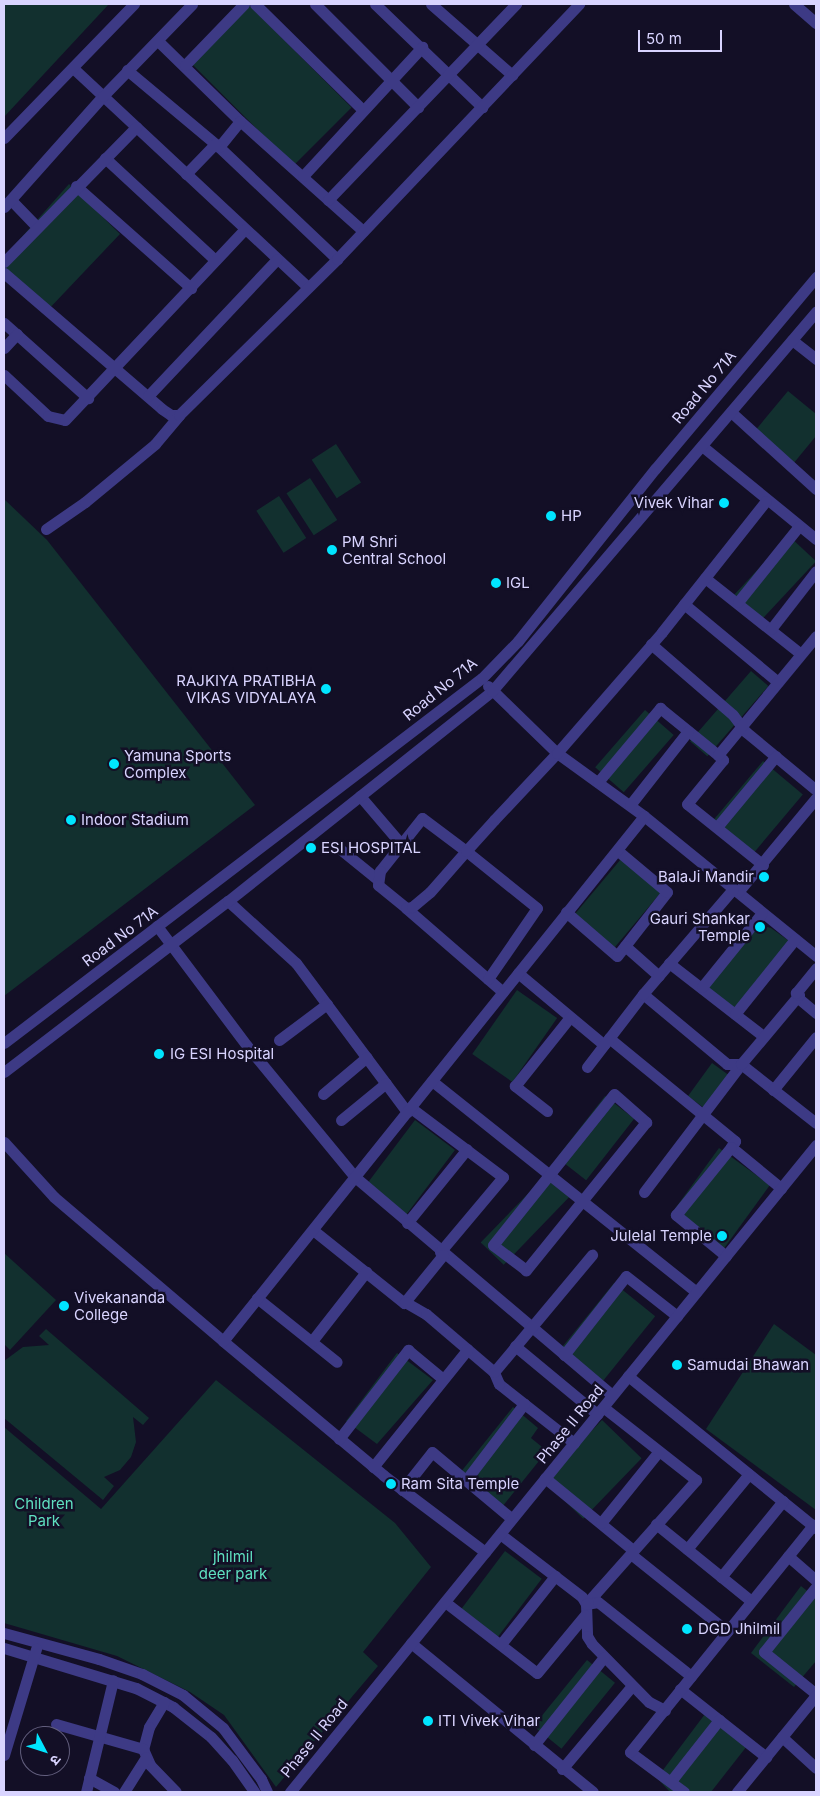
<!DOCTYPE html>
<html>
<head>
<meta charset="utf-8">
<style>
  body { margin:0 }
  #map { position:relative; width:820px; height:1796px; overflow:hidden; background:#130f26; font-family:Inter,"Noto Sans Devanagari",sans-serif }
  div>[style] { position:absolute }
  [style*='--x'] { left:calc(var(--x)*1px); top:calc(var(--y)*1px); width:calc(var(--w)*1px); rotate:calc(var(--a)*1deg) }
  .green>* { inset:0; background:#12302f; transform-origin:0 0 }
  .minor>* { height:11px; margin:-5.5px; padding:0 5.5px; transform-origin:5.5px; border-radius:5.5px; background:#3d3a85 }
  .dots>* { width:14px; height:14px; translate:-50% -50%; box-sizing:border-box; border:2px solid #130f26; border-radius:50% }
  span { translate:-50% -50%; white-space:nowrap; text-align:center; line-height:1.15; -webkit-text-stroke:5px #130f26; paint-order:stroke }
  .street-label { font-size:15px; color:#d9d4ff }
  .poi-label { font-size:15px; color:#d9d4ff }
  .right { translate:-100% -50%; text-align:right }
  .left { translate:0 -50%; text-align:left }
  .park-label { font-size:15px; color:#5fe0c0 }
  .frame { position:absolute; inset:0; border:5px solid #d9d4ff; pointer-events:none }
  .north { position:absolute; left:20px; top:1726px; width:50px; height:50px; box-sizing:border-box; background:#130f26; border:1px solid #625e7d; border-radius:50%; rotate:130deg; font-size:14px; font-weight:700; line-height:20px; text-align:center; color:#d9d4ff }
  .north::after { content:''; display:block; margin:auto; width:18px; height:22px; background:#00e5ff; clip-path:polygon(50% 0,100% 100%,50% 72%,0 100%) }
  .scale { position:absolute; left:638px; top:30px; width:84px; height:22px; box-sizing:border-box; border:2px solid #d9d4ff; border-top:0; padding-left:6px; font-size:15px; line-height:18px; white-space:nowrap; color:#d9d4ff; -webkit-text-stroke:4px #130f26; paint-order:stroke }
</style>
</head>
<body>
<div id="map">
  <div class="green">
    <i style="clip-path:polygon(4px 4px,109px 4px,4px 117px)"></i>
    <i style="left:249px;top:5px;width:145px;height:82px;rotate:45deg"></i>
    <i style="clip-path:polygon(69px 184px,120px 234px,46px 312px,4px 271px,4px 257px)"></i>
    <i style="clip-path:polygon(788px 391px,816px 414px,816px 436px,793px 464px,754px 432px)"></i>
    <i style="left:336px;top:444px;width:46px;height:29px;rotate:57deg"></i>
    <i style="left:310px;top:478px;width:50px;height:28px;rotate:57deg"></i>
    <i style="left:279px;top:496px;width:50px;height:27px;rotate:57deg"></i>
    <i style="clip-path:polygon(4px 499px,47px 540px,255px 805px,4px 996px)"></i>
    <i style="left:789px;top:536px;width:37px;height:80px;rotate:43deg"></i>
    <i style="left:751px;top:671px;width:23px;height:93px;rotate:41deg"></i>
    <i style="left:645px;top:710px;width:38px;height:76px;rotate:41deg"></i>
    <i style="left:763px;top:761px;width:52px;height:84px;rotate:40deg"></i>
    <i style="left:621px;top:859px;width:52px;height:72px;rotate:40deg"></i>
    <i style="clip-path:polygon(757px 924px,771px 928px,789px 941px,733px 1010px,706px 987px)"></i>
    <i style="left:517px;top:990px;width:49px;height:78px;rotate:35deg"></i>
    <i style="left:712px;top:1063px;width:24px;height:41px;rotate:36deg"></i>
    <i style="left:605px;top:1096px;width:37px;height:78px;rotate:38deg"></i>
    <i style="left:415px;top:1120px;width:50px;height:85px;rotate:37deg"></i>
    <i style="left:719px;top:1148px;width:63px;height:83px;rotate:36deg"></i>
    <i style="left:546px;top:1175px;width:32px;height:94px;rotate:44deg"></i>
    <i style="clip-path:polygon(4px 1253px,56px 1300px,10px 1350px,4px 1344px)"></i>
    <i style="left:614px;top:1283px;width:53px;height:84px;rotate:39deg"></i>
    <i style="clip-path:polygon(774px 1324px,816px 1355px,816px 1510px,706px 1429px)"></i>
    <i style="clip-path:polygon(46px 1329px,149px 1418px,143px 1425px,133px 1417px,136px 1442px,131px 1457px,120px 1470px,104px 1477px,114px 1486px,103px 1500px,4px 1418px,4px 1361px,23px 1347px,49px 1345px,39px 1336px)"></i>
    <i style="clip-path:polygon(397px 1353px,433px 1380px,377px 1444px,346px 1421px)"></i>
    <i style="clip-path:polygon(216px 1380px,395px 1523px,431px 1567px,363px 1652px,378px 1666px,276px 1787px,224px 1715px,190px 1692px,117px 1656px,4px 1623px,4px 1427px,101px 1509px)"></i>
    <i style="clip-path:polygon(513px 1407px,538px 1428px,531px 1438px,547px 1451px,502px 1507px,460px 1473px)"></i>
    <i style="left:602px;top:1420px;width:55px;height:84px;rotate:44deg"></i>
    <i style="left:505px;top:1551px;width:46px;height:82px;rotate:37deg"></i>
    <i style="clip-path:polygon(801px 1586px,816px 1598px,816px 1661px,794px 1687px,751px 1653px)"></i>
    <i style="left:587px;top:1660px;width:36px;height:85px;rotate:39deg"></i>
    <i style="clip-path:polygon(705px 1714px,747px 1746px,711px 1792px,670px 1792px,657px 1778px)"></i>
  </div>
  <div class="minor">
    <i style="--x:255;--y:4;--w:151;--a:44.5"></i>
    <i style="--x:315;--y:4;--w:146;--a:45"></i>
    <i style="--x:375;--y:4;--w:149;--a:43.9"></i>
    <i style="--x:431;--y:4;--w:108;--a:41.2"></i>
    <i style="--x:794;--y:4;--w:29;--a:41"></i>
    <i style="--x:158;--y:41;--w:115;--a:44.3"></i>
    <i style="--x:240;--y:121;--w:165;--a:41.8"></i>
    <i style="--x:185;--y:65;--w:85;--a:-46"></i>
    <i style="--x:73;--y:68;--w:321;--a:43"></i>
    <i style="--x:127;--y:70;--w:120;--a:39.9"></i>
    <i style="--x:219;--y:147;--w:163;--a:43.5"></i>
    <i style="--x:4;--y:138;--w:187;--a:-45.9"></i>
    <i style="--x:219;--y:147;--w:33;--a:-51"></i>
    <i style="--x:105;--y:158;--w:150;--a:42.8"></i>
    <i style="--x:186;--y:174;--w:42;--a:-46"></i>
    <i style="--x:303;--y:176;--w:176;--a:-47.3"></i>
    <i style="--x:76;--y:186;--w:154;--a:41.6"></i>
    <i style="--x:11;--y:200;--w:37;--a:46"></i>
    <i style="--x:328;--y:200;--w:272;--a:-46.2"></i>
    <i style="--x:4;--y:207;--w:149;--a:-48.3"></i>
    <i style="--x:103;--y:96;--w:128;--a:-45.9"></i>
    <i style="--x:4;--y:262;--w:189;--a:-45.6"></i>
    <i style="--x:4;--y:273;--w:208;--a:40.7"></i>
    <i style="--x:162;--y:409;--w:11;--a:34"></i>
    <i style="--x:171;--y:415;--w:8;--a:0"></i>
    <i style="--x:4;--y:323;--w:113;--a:41.8"></i>
    <i style="--x:792;--y:340;--w:31;--a:38"></i>
    <i style="--x:4;--y:348;--w:19;--a:-47"></i>
    <i style="--x:4;--y:375;--w:60;--a:43"></i>
    <i style="--x:48;--y:416;--w:17;--a:13"></i>
    <i style="--x:65;--y:420;--w:262;--a:-46.7"></i>
    <i style="--x:148;--y:396;--w:188;--a:-46.7"></i>
    <i style="--x:731;--y:412;--w:115;--a:42.2"></i>
    <i style="--x:702;--y:446;--w:147;--a:39.2"></i>
    <i style="--x:46;--y:529;--w:47;--a:-34.7"></i>
    <i style="--x:85;--y:502;--w:91;--a:-39.6"></i>
    <i style="--x:155;--y:444;--w:38;--a:-50"></i>
    <i style="--x:179;--y:415;--w:222;--a:-44.6"></i>
    <i style="--x:337;--y:259;--w:352;--a:-46.5"></i>
    <i style="--x:705;--y:578;--w:122;--a:38.4"></i>
    <i style="--x:738;--y:602;--w:97;--a:-51.2"></i>
    <i style="--x:684;--y:604;--w:122;--a:39.7"></i>
    <i style="--x:771;--y:629;--w:73;--a:-52.2"></i>
    <i style="--x:651;--y:644;--w:108;--a:40.9"></i>
    <i style="--x:733;--y:715;--w:21;--a:53"></i>
    <i style="--x:746;--y:732;--w:91;--a:39.6"></i>
    <i style="--x:488;--y:686;--w:96;--a:44.2"></i>
    <i style="--x:557;--y:753;--w:107;--a:35.9"></i>
    <i style="--x:644;--y:816;--w:222;--a:39.1"></i>
    <i style="--x:598;--y:782;--w:97;--a:-50"></i>
    <i style="--x:660;--y:708;--w:75;--a:39"></i>
    <i style="--x:360;--y:796;--w:63;--a:49.5"></i>
    <i style="--x:630;--y:805;--w:94;--a:-51.9"></i>
    <i style="--x:717;--y:827;--w:92;--a:-50.3"></i>
    <i style="--x:340;--y:849;--w:48;--a:39"></i>
    <i style="--x:763;--y:865;--w:97;--a:-141.2"></i>
    <i style="--x:687;--y:804;--w:57;--a:-50.7"></i>
    <i style="--x:723;--y:760;--w:7;--a:-135"></i>
    <i style="--x:718;--y:755;--w:154;--a:-50.5"></i>
    <i style="--x:738;--y:892;--w:122;--a:-50.3"></i>
    <i style="--x:228;--y:901;--w:92;--a:42.4"></i>
    <i style="--x:296;--y:963;--w:186;--a:53.3"></i>
    <i style="--x:406;--y:908;--w:128;--a:40.9"></i>
    <i style="--x:566;--y:912;--w:67;--a:40.8"></i>
    <i style="--x:617;--y:956;--w:81;--a:-52"></i>
    <i style="--x:667;--y:892;--w:65;--a:-140"></i>
    <i style="--x:157;--y:926;--w:150;--a:53.1"></i>
    <i style="--x:247;--y:1046;--w:170;--a:50.5"></i>
    <i style="--x:355;--y:1177;--w:337;--a:40.3"></i>
    <i style="--x:625;--y:946;--w:45;--a:41.4"></i>
    <i style="--x:669;--y:963;--w:119;--a:37.8"></i>
    <i style="--x:518;--y:973;--w:112;--a:39.9"></i>
    <i style="--x:488;--y:979;--w:86;--a:-55.4"></i>
    <i style="--x:537;--y:908;--w:91;--a:-141.2"></i>
    <i style="--x:466;--y:851;--w:55;--a:-143.1"></i>
    <i style="--x:422;--y:818;--w:68;--a:128.4"></i>
    <i style="--x:380;--y:871;--w:14;--a:98"></i>
    <i style="--x:378;--y:885;--w:36;--a:39"></i>
    <i style="--x:406;--y:908;--w:6;--a:-9"></i>
    <i style="--x:412;--y:907;--w:23;--a:-40"></i>
    <i style="--x:430;--y:892;--w:55;--a:-48.7"></i>
    <i style="--x:466;--y:851;--w:42;--a:-47.9"></i>
    <i style="--x:494;--y:820;--w:92;--a:-46.8"></i>
    <i style="--x:557;--y:753;--w:160;--a:-49"></i>
    <i style="--x:662;--y:632;--w:167;--a:-51.6"></i>
    <i style="--x:702;--y:987;--w:95;--a:-51"></i>
    <i style="--x:643;--y:994;--w:109;--a:39.8"></i>
    <i style="--x:727;--y:1064;--w:14;--a:0"></i>
    <i style="--x:741;--y:1064;--w:95;--a:38.2"></i>
    <i style="--x:797;--y:997;--w:25;--a:40"></i>
    <i style="--x:735;--y:1014;--w:96;--a:-51.3"></i>
    <i style="--x:609;--y:1038;--w:163;--a:39.3"></i>
    <i style="--x:735;--y:1141;--w:7;--a:124"></i>
    <i style="--x:731;--y:1147;--w:65;--a:39.4"></i>
    <i style="--x:279;--y:1040;--w:60;--a:-36.9"></i>
    <i style="--x:4;--y:1043;--w:601;--a:-37.37"></i>
    <i style="--x:482;--y:678;--w:52;--a:-45.8"></i>
    <i style="--x:518;--y:641;--w:220;--a:-51.5"></i>
    <i style="--x:655;--y:469;--w:251;--a:-50"></i>
    <i style="--x:587;--y:1067;--w:92;--a:-52.5"></i>
    <i style="--x:643;--y:994;--w:138;--a:-49.4"></i>
    <i style="--x:4;--y:1072;--w:282;--a:-37.4"></i>
    <i style="--x:228;--y:901;--w:337;--a:-38.5"></i>
    <i style="--x:492;--y:691;--w:499;--a:-49.5"></i>
    <i style="--x:432;--y:1081;--w:338;--a:38.6"></i>
    <i style="--x:773;--y:1090;--w:68;--a:-50.9"></i>
    <i style="--x:323;--y:1094;--w:57;--a:-40.1"></i>
    <i style="--x:614;--y:1094;--w:43;--a:41.2"></i>
    <i style="--x:646;--y:1122;--w:191;--a:129"></i>
    <i style="--x:526;--y:1270;--w:41;--a:-142.9"></i>
    <i style="--x:493;--y:1245;--w:193;--a:-51.3"></i>
    <i style="--x:411;--y:1108;--w:115;--a:36.9"></i>
    <i style="--x:503;--y:1177;--w:98;--a:130"></i>
    <i style="--x:547;--y:1111;--w:41;--a:-142"></i>
    <i style="--x:515;--y:1086;--w:88;--a:-51.4"></i>
    <i style="--x:341;--y:1120;--w:58;--a:-39.4"></i>
    <i style="--x:4;--y:1142;--w:74;--a:47.7"></i>
    <i style="--x:54;--y:1197;--w:222;--a:40.4"></i>
    <i style="--x:223;--y:1341;--w:209;--a:39.9"></i>
    <i style="--x:383;--y:1475;--w:128;--a:37"></i>
    <i style="--x:644;--y:1192;--w:161;--a:-52.8"></i>
    <i style="--x:741;--y:1064;--w:90;--a:-50"></i>
    <i style="--x:799;--y:995;--w:4;--a:-146"></i>
    <i style="--x:796;--y:993;--w:32;--a:-51"></i>
    <i style="--x:407;--y:1223;--w:95;--a:-51"></i>
    <i style="--x:313;--y:1230;--w:117;--a:38.7"></i>
    <i style="--x:404;--y:1303;--w:62;--a:-50.9"></i>
    <i style="--x:726;--y:1256;--w:65;--a:-140.6"></i>
    <i style="--x:676;--y:1215;--w:87;--a:-51"></i>
    <i style="--x:257;--y:1298;--w:102;--a:38.7"></i>
    <i style="--x:405;--y:1302;--w:24;--a:30"></i>
    <i style="--x:426;--y:1314;--w:89;--a:40.5"></i>
    <i style="--x:223;--y:1341;--w:673;--a:-51.27"></i>
    <i style="--x:312;--y:1341;--w:88;--a:-52"></i>
    <i style="--x:515;--y:1346;--w:107;--a:39.7"></i>
    <i style="--x:564;--y:1355;--w:100;--a:-51.9"></i>
    <i style="--x:626;--y:1276;--w:65;--a:38.1"></i>
    <i style="--x:628;--y:1376;--w:242;--a:39"></i>
    <i style="--x:339;--y:1439;--w:113;--a:-52.2"></i>
    <i style="--x:408;--y:1350;--w:45;--a:39.6"></i>
    <i style="--x:574;--y:1443;--w:95;--a:-141.8"></i>
    <i style="--x:499;--y:1384;--w:13;--a:-113"></i>
    <i style="--x:494;--y:1372;--w:153;--a:-50.1"></i>
    <i style="--x:373;--y:1467;--w:151;--a:-51.2"></i>
    <i style="--x:545;--y:1478;--w:114;--a:39.3"></i>
    <i style="--x:633;--y:1550;--w:5;--a:101"></i>
    <i style="--x:632;--y:1555;--w:122;--a:38.7"></i>
    <i style="--x:466;--y:1480;--w:96;--a:-52.7"></i>
    <i style="--x:402;--y:1490;--w:48;--a:-51.7"></i>
    <i style="--x:432;--y:1452;--w:104;--a:39.9"></i>
    <i style="--x:601;--y:1523;--w:92;--a:-51.1"></i>
    <i style="--x:656;--y:1524;--w:121;--a:39"></i>
    <i style="--x:500;--y:1534;--w:103;--a:37.5"></i>
    <i style="--x:582;--y:1597;--w:8;--a:60"></i>
    <i style="--x:586;--y:1604;--w:32;--a:88"></i>
    <i style="--x:587;--y:1636;--w:9;--a:58"></i>
    <i style="--x:592;--y:1644;--w:81;--a:45.5"></i>
    <i style="--x:649;--y:1702;--w:18;--a:27"></i>
    <i style="--x:687;--y:1549;--w:97;--a:-50.4"></i>
    <i style="--x:788;--y:1556;--w:37;--a:41"></i>
    <i style="--x:721;--y:1577;--w:98;--a:-50.8"></i>
    <i style="--x:816;--y:1587;--w:83;--a:128.7"></i>
    <i style="--x:764;--y:1652;--w:67;--a:38.9"></i>
    <i style="--x:445;--y:1602;--w:116;--a:37.7"></i>
    <i style="--x:537;--y:1673;--w:75;--a:-50.4"></i>
    <i style="--x:586;--y:1604;--w:166;--a:-48.4"></i>
    <i style="--x:696;--y:1480;--w:118;--a:-141.9"></i>
    <i style="--x:586;--y:1604;--w:12;--a:-9"></i>
    <i style="--x:598;--y:1602;--w:119;--a:38.5"></i>
    <i style="--x:4;--y:1633;--w:98;--a:15.3"></i>
    <i style="--x:99;--y:1659;--w:46;--a:19.2"></i>
    <i style="--x:142;--y:1674;--w:46;--a:27.1"></i>
    <i style="--x:183;--y:1695;--w:52;--a:39.5"></i>
    <i style="--x:223;--y:1728;--w:64;--a:53.3"></i>
    <i style="--x:261;--y:1779;--w:14;--a:65"></i>
    <i style="--x:411;--y:1643;--w:235;--a:39.3"></i>
    <i style="--x:501;--y:1644;--w:87;--a:-51.5"></i>
    <i style="--x:4;--y:1648;--w:138;--a:16.9"></i>
    <i style="--x:136;--y:1688;--w:42;--a:27.2"></i>
    <i style="--x:173;--y:1707;--w:48;--a:38.3"></i>
    <i style="--x:211;--y:1737;--w:31;--a:48"></i>
    <i style="--x:232;--y:1760;--w:39;--a:55"></i>
    <i style="--x:680;--y:1689;--w:110;--a:38.3"></i>
    <i style="--x:164;--y:1702;--w:29;--a:121"></i>
    <i style="--x:149;--y:1727;--w:23;--a:105"></i>
    <i style="--x:143;--y:1749;--w:17;--a:66"></i>
    <i style="--x:150;--y:1765;--w:37;--a:46"></i>
    <i style="--x:56;--y:1724;--w:91;--a:16"></i>
    <i style="--x:782;--y:1737;--w:46;--a:42.4"></i>
    <i style="--x:534;--y:1745;--w:112;--a:-51.5"></i>
    <i style="--x:4;--y:1755;--w:111;--a:-73.2"></i>
    <i style="--x:562;--y:1769;--w:109;--a:-49.9"></i>
    <i style="--x:89;--y:1778;--w:29;--a:29"></i>
    <i style="--x:671;--y:1781;--w:78;--a:-51.8"></i>
    <i style="--x:86;--y:1792;--w:115;--a:-76.4"></i>
    <i style="--x:124;--y:1792;--w:41;--a:-57.8"></i>
    <i style="--x:290;--y:1792;--w:834;--a:-50.89"></i>
    <i style="--x:684;--y:1792;--w:67;--a:-143.5"></i>
    <i style="--x:630;--y:1752;--w:292;--a:-51.1"></i>
    <i style="--x:737;--y:1792;--w:125;--a:-50.8"></i>
  </div>
  <div class="dots">
    <i style="left:724px;top:503px;background:#00e5ff"></i>
    <i style="left:551px;top:516px;background:#00e5ff"></i>
    <i style="left:332px;top:550px;background:#00e5ff"></i>
    <i style="left:496px;top:583px;background:#00e5ff"></i>
    <i style="left:326px;top:689px;background:#00e5ff"></i>
    <i style="left:114px;top:764px;background:#00e5ff"></i>
    <i style="left:71px;top:820px;background:#00e5ff"></i>
    <i style="left:311px;top:848px;background:#00e5ff"></i>
    <i style="left:764px;top:877px;background:#00e5ff"></i>
    <i style="left:760px;top:927px;background:#00e5ff"></i>
    <i style="left:159px;top:1054px;background:#00e5ff"></i>
    <i style="left:722px;top:1236px;background:#00e5ff"></i>
    <i style="left:64px;top:1306px;background:#00e5ff"></i>
    <i style="left:677px;top:1365px;background:#00e5ff"></i>
    <i style="left:391px;top:1484px;background:#00e5ff"></i>
    <i style="left:687px;top:1629px;background:#00e5ff"></i>
    <i style="left:428px;top:1721px;background:#00e5ff"></i>
  </div>
  <div class="street-label">
    <span style="left:704px;top:387px;rotate:-50deg">Road No 71A</span>
    <span style="left:440px;top:689px;rotate:-39deg">Road No 71A</span>
    <span style="left:120px;top:936px;rotate:-37deg">Road No 71A</span>
    <span style="left:570px;top:1424px;rotate:-51deg">Phase II Road</span>
    <span style="left:314px;top:1738px;rotate:-51deg">Phase II Road</span>
  </div>
  <div class="poi-label">
    <span class="right" style="left:714px;top:503px">Vivek Vihar</span>
    <span class="left" style="left:561px;top:516px">HP</span>
    <span class="left" style="left:342px;top:550px">PM Shri<br>Central School</span>
    <span class="left" style="left:506px;top:583px">IGL</span>
    <span class="right" style="left:316px;top:689px">RAJKIYA PRATIBHA<br>VIKAS VIDYALAYA</span>
    <span class="left" style="left:124px;top:764px">Yamuna Sports<br>Complex</span>
    <span class="left" style="left:81px;top:820px">Indoor Stadium</span>
    <span class="left" style="left:321px;top:848px">ESI HOSPITAL</span>
    <span class="right" style="left:754px;top:877px">BalaJi Mandir</span>
    <span class="right" style="left:750px;top:927px">Gauri Shankar<br>Temple</span>
    <span class="left" style="left:170px;top:1054px">IG ESI Hospital</span>
    <span class="right" style="left:712px;top:1236px">Julelal Temple</span>
    <span class="left" style="left:74px;top:1306px">Vivekananda<br>College</span>
    <span class="left" style="left:687px;top:1365px">Samudai Bhawan</span>
    <span class="left" style="left:401px;top:1484px">Ram Sita Temple</span>
    <span class="left" style="left:698px;top:1629px">DGD Jhilmil</span>
    <span class="left" style="left:438px;top:1721px">ITI Vivek Vihar</span>
  </div>
  <div class="park-label">
    <span style="left:44px;top:1512px">Children<br>Park</span>
    <span style="left:233px;top:1565px">jhilmil<br>deer park</span>
  </div>
  <div class="frame"></div>
  <div class="north">उ</div>
  <div class="scale">50 m</div>
</div>
</body>
</html>
